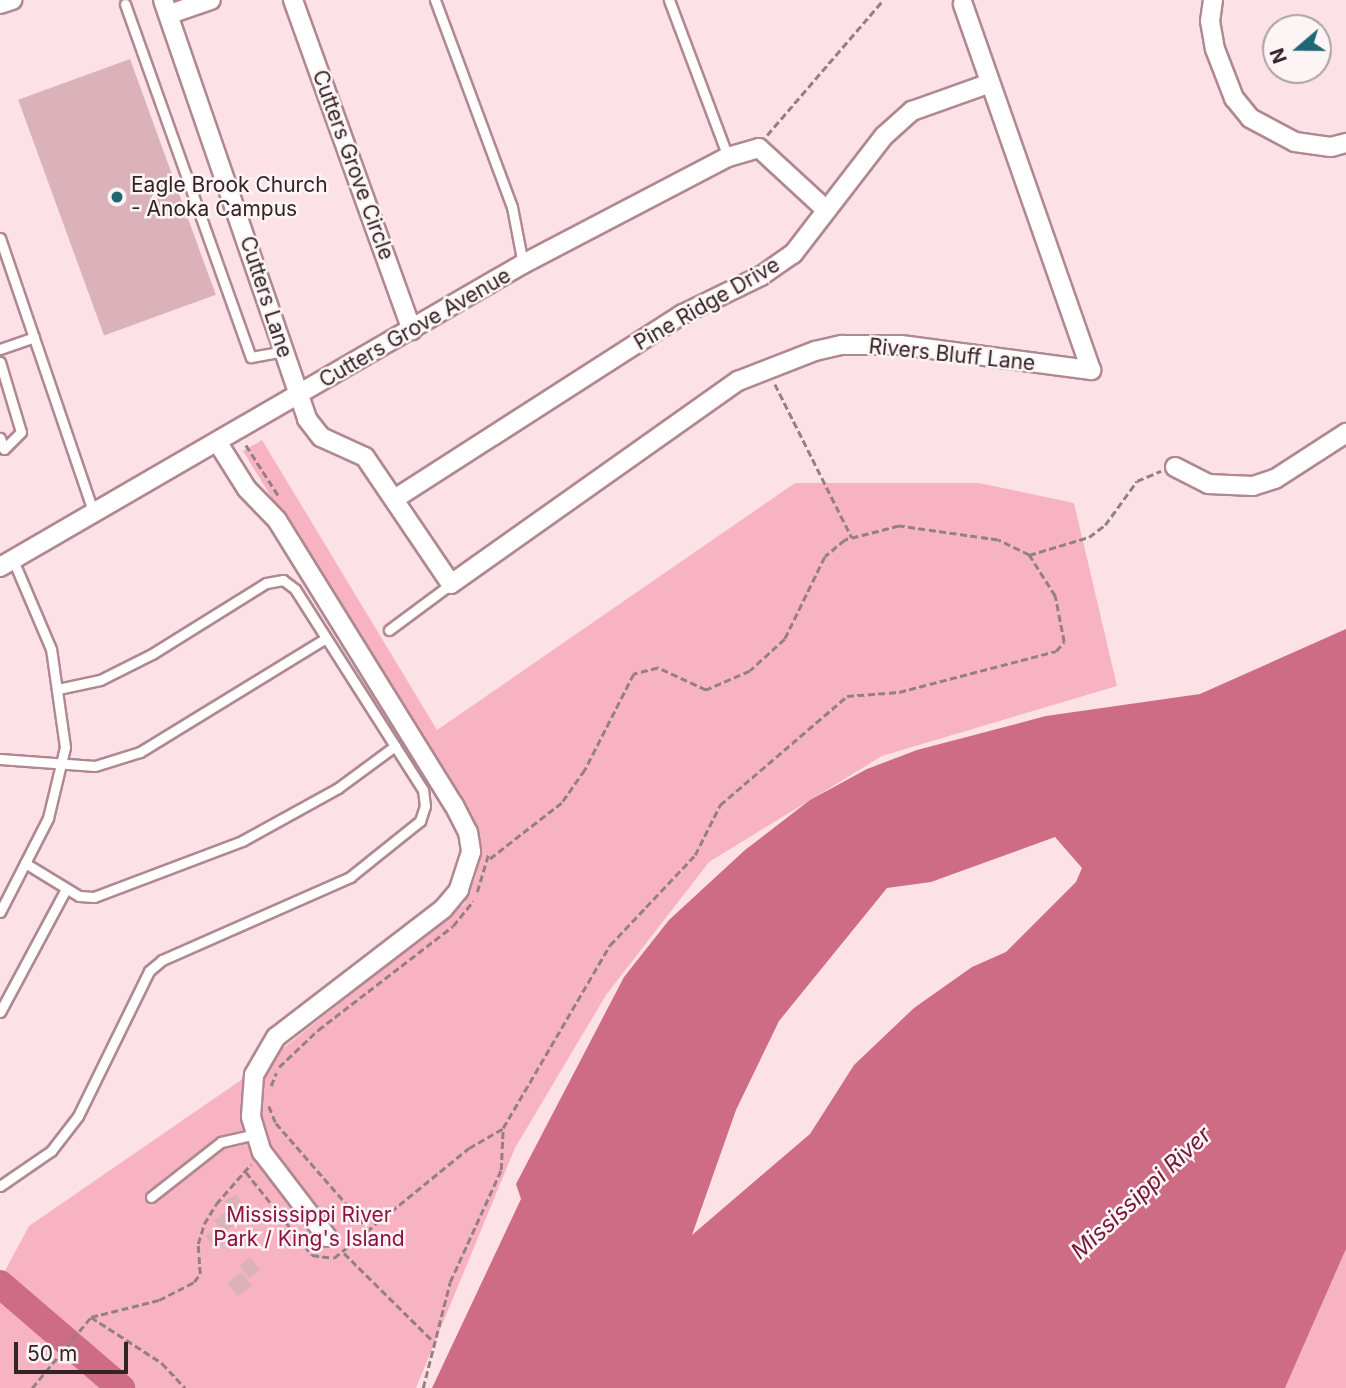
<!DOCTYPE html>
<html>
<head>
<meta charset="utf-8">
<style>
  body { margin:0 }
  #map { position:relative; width:1346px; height:1388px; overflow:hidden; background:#fce2e7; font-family:Inter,sans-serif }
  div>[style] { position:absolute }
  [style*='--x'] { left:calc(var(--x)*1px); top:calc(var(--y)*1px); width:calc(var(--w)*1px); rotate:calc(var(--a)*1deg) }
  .green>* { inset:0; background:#f8b3c2 }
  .water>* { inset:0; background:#ce6b85 }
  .river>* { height:28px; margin:-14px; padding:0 14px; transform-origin:14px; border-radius:14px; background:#ce6b85 }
  .building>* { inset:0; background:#dcb2ba; transform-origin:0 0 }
  .path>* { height:2.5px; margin-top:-1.25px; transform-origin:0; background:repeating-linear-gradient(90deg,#948084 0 7px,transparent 0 10.5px) }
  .roads { filter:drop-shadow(2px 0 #b08890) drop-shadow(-2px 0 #b08890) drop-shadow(0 2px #b08890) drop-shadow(0 -2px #b08890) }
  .lane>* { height:9px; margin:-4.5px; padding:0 4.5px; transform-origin:4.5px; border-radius:4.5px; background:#fff }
  .street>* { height:18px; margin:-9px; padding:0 9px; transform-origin:9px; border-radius:9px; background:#fff }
  .dots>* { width:19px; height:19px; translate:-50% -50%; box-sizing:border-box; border:4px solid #fdf4f6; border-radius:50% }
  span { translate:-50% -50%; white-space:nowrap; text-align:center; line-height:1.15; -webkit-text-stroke:5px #fdf4f6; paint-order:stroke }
  .street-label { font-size:21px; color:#322326 }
  .poi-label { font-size:21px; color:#322326 }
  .left { translate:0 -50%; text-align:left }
  .park-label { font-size:21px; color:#8d1343 }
  .water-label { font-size:23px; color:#721838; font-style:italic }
  .north { position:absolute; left:1262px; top:14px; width:70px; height:70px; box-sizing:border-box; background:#fdf4f6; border:2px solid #aca0a3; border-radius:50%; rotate:250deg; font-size:19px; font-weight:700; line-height:28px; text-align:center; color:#322326 }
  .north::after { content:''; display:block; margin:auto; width:24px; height:32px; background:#206776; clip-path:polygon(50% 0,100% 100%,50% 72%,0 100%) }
  .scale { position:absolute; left:14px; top:1342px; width:114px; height:32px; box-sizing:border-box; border:4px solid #322326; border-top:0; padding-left:9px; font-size:21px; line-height:24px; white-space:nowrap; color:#322326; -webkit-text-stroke:5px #fdf4f6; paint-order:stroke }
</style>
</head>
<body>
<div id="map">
  <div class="green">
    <i style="clip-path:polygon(262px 440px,437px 730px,795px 483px,979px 483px,1074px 503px,1117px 686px,882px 756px,709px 862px,606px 995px,515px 1148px,416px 1388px,0 1388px,0 1280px,29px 1226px,257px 1069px,464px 904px,476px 876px,480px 837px,243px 451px)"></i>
    <i style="clip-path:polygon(1346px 1249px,1346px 1388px,1285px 1388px)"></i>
  </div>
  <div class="water">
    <i style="clip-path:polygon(evenodd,1346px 629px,1346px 1249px,1285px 1388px,432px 1388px,521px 1199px,516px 1184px,624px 977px,669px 920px,745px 850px,810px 800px,867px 769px,917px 750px,1046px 716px,1200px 694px,1346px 629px,1055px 837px,1082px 868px,1076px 882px,1006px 952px,972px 967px,914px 1008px,854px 1065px,810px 1134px,692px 1235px,736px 1110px,779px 1021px,887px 888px,931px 882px,1055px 837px)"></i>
  </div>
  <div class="river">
    <i style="--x:0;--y:1284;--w:160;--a:40.7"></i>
  </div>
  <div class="building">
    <i style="left:130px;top:59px;width:251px;height:119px;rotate:70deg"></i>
    <i style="left:236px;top:1194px;width:15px;height:14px;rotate:58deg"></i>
    <i style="left:227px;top:1211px;width:16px;height:16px;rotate:55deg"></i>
    <i style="left:217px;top:1228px;width:16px;height:14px;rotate:55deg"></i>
    <i style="left:250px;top:1257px;width:16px;height:14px;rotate:50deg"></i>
    <i style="left:242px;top:1272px;width:17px;height:18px;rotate:54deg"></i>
  </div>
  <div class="path">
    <i style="--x:767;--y:135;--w:178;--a:-49.3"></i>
    <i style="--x:775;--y:384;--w:172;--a:63.4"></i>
    <i style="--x:246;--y:445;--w:63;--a:57.3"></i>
    <i style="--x:1029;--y:555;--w:63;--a:-16.7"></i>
    <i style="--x:1089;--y:537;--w:20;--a:-37"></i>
    <i style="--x:1105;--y:525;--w:54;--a:-54"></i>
    <i style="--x:1137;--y:481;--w:26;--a:-23"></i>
    <i style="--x:477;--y:892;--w:42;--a:-73.3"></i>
    <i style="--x:279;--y:1067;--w:54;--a:-43.5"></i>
    <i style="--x:318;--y:1030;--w:170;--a:-37.6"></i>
    <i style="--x:453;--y:926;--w:32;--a:-51"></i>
    <i style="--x:271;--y:1086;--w:14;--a:-69"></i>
    <i style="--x:269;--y:1106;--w:18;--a:68"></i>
    <i style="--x:276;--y:1123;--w:143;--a:49"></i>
    <i style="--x:246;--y:1172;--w:106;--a:51.5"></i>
    <i style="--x:312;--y:1255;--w:22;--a:8"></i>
    <i style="--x:334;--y:1258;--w:174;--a:-39.2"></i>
    <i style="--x:469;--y:1148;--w:39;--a:-30"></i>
    <i style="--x:344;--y:1253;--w:124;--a:44.7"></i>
    <i style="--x:91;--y:1317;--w:85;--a:32.9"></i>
    <i style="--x:162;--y:1363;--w:34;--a:47"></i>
    <i style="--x:32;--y:1388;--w:92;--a:-50.3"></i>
    <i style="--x:91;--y:1317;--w:70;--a:-14"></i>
    <i style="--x:159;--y:1300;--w:39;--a:-27"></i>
    <i style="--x:194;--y:1282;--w:10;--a:-53"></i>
    <i style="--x:200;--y:1274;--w:30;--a:-94"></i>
    <i style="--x:198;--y:1244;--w:21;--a:-73"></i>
    <i style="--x:204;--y:1224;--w:23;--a:-59"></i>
    <i style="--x:216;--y:1204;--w:53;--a:-48.8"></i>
    <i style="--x:423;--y:1388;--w:109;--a:-75.7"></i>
    <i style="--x:450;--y:1282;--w:123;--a:-65.5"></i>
    <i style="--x:501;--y:1170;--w:42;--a:-87.3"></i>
    <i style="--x:503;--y:1128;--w:212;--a:-59.7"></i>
    <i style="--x:610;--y:945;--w:124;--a:-46.6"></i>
    <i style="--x:695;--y:855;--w:56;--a:-63.4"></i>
    <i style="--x:720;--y:805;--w:167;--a:-40.6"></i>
    <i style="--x:847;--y:696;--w:52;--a:-4.4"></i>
    <i style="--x:899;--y:692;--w:162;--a:-14.6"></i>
    <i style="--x:1056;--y:651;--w:12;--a:-48"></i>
    <i style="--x:1064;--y:642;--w:47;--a:-101.1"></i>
    <i style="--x:1055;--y:596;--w:49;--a:-122.4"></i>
    <i style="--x:1029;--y:555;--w:34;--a:-154"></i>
    <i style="--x:998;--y:540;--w:100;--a:-172"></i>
    <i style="--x:899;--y:526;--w:56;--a:165.5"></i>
    <i style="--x:845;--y:540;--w:26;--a:140"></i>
    <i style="--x:825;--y:557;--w:91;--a:116"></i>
    <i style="--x:785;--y:639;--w:47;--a:137.6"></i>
    <i style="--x:750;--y:671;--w:48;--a:156.6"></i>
    <i style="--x:706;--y:690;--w:53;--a:-155.4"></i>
    <i style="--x:658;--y:668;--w:25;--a:166"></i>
    <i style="--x:634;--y:674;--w:108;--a:117"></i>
    <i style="--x:585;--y:770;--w:40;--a:124.9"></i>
    <i style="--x:562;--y:803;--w:91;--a:142.1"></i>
  </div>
  <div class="roads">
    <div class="lane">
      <i style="--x:435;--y:0;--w:221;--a:69.6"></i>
      <i style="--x:512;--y:207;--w:58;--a:79.1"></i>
      <i style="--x:669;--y:0;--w:168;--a:69.4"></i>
      <i style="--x:125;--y:4;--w:375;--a:70.4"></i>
      <i style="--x:251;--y:357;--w:35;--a:-10"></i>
      <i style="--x:0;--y:238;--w:292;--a:71.2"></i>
      <i style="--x:0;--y:349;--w:36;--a:-19"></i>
      <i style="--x:0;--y:362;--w:73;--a:73.3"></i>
      <i style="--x:21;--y:432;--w:24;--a:135"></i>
      <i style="--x:4;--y:449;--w:12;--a:-110"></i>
      <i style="--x:389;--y:630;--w:77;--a:-36.6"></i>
      <i style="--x:0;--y:759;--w:95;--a:4.2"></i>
      <i style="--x:95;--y:766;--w:47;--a:-17.3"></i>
      <i style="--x:140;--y:752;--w:218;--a:-31.5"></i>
      <i style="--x:25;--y:863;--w:63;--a:31.4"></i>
      <i style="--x:79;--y:896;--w:15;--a:4"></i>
      <i style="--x:94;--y:897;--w:158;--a:-20.7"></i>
      <i style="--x:242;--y:841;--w:110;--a:-28.9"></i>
      <i style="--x:338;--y:788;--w:71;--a:-36.4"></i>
      <i style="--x:0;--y:912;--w:106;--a:-62.9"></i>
      <i style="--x:48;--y:818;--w:73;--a:-76.5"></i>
      <i style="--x:65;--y:747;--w:99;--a:-98.1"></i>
      <i style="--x:51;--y:649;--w:97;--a:-113.1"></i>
      <i style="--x:0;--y:1012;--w:140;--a:-61.8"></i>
      <i style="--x:0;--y:1186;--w:62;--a:-34.5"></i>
      <i style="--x:51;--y:1151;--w:44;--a:-52.4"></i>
      <i style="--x:78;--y:1116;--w:161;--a:-63.9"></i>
      <i style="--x:149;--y:971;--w:17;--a:-40"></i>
      <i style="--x:162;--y:960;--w:206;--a:-23.8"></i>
      <i style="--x:350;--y:877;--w:90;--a:-38.7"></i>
      <i style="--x:420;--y:821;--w:16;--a:-72"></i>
      <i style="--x:425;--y:806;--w:16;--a:-97"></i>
      <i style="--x:423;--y:790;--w:238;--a:-122.5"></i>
      <i style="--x:295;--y:589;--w:15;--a:-143"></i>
      <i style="--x:283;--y:580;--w:17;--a:170"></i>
      <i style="--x:266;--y:583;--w:134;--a:148.1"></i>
      <i style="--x:152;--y:654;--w:58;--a:153.4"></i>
      <i style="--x:100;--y:680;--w:43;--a:167.9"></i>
      <i style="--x:151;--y:1197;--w:89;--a:-38.2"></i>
      <i style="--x:221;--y:1142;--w:35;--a:-13"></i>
    </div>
    <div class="street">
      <i style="--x:163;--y:0;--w:443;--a:71"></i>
      <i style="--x:307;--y:419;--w:23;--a:52"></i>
      <i style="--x:321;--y:437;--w:48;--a:24.4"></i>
      <i style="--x:365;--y:457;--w:153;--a:55.9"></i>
      <i style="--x:451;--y:584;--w:352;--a:-35.3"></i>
      <i style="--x:738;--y:381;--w:83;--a:-21.3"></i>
      <i style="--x:815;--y:351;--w:28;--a:-13"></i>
      <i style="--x:842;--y:345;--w:59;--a:0"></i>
      <i style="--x:901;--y:345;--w:192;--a:7.5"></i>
      <i style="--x:1091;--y:370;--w:388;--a:-109.3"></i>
      <i style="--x:293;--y:0;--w:351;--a:70.2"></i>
      <i style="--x:1213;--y:0;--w:21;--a:98"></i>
      <i style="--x:1210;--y:21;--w:28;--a:80"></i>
      <i style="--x:1215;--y:49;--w:53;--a:68.8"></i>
      <i style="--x:1234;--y:98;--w:26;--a:51"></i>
      <i style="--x:1250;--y:118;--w:51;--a:28.1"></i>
      <i style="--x:1295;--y:142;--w:36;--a:8"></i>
      <i style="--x:1331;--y:147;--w:16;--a:-15"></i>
      <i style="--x:0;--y:4;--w:13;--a:-18"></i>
      <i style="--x:170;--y:14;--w:43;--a:-18.9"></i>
      <i style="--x:218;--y:443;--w:54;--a:57.8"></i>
      <i style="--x:247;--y:489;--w:43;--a:45.9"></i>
      <i style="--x:277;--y:520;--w:335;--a:58.2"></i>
      <i style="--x:454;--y:805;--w:30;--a:63"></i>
      <i style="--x:468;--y:832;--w:20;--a:81"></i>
      <i style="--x:471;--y:852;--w:40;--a:108"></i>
      <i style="--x:459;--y:890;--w:25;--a:130"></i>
      <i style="--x:443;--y:909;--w:210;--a:142.5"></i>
      <i style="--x:276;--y:1037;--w:44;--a:120.1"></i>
      <i style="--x:254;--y:1075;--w:42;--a:94.1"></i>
      <i style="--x:251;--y:1117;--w:37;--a:73"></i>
      <i style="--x:262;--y:1152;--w:107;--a:52.6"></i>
      <i style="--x:1175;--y:467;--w:37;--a:27"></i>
      <i style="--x:1208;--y:484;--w:45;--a:2.5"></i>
      <i style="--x:1253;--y:486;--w:23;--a:-18"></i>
      <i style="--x:1275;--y:479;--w:85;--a:-32.9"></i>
      <i style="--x:396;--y:498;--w:341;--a:-32.7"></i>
      <i style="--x:683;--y:314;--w:87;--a:-26"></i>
      <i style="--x:761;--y:276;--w:39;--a:-35"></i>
      <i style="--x:793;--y:254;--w:149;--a:-52.4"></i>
      <i style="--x:884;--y:136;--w:38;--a:-42"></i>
      <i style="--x:912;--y:111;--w:81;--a:-19.6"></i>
      <i style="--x:0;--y:567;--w:604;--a:-30.09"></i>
      <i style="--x:523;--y:264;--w:231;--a:-27.6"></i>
      <i style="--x:728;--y:157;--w:32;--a:-16"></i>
      <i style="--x:759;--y:148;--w:88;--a:42.7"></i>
    </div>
  </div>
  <div class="dots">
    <i style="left:117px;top:197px;background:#206776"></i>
  </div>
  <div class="street-label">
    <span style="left:353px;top:165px;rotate:70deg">Cutters Grove Circle</span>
    <span style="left:266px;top:297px;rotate:72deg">Cutters Lane</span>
    <span style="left:707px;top:304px;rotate:-30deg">Pine Ridge Drive</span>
    <span style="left:415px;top:328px;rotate:-30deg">Cutters Grove Avenue</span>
    <span style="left:952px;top:355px;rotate:6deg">Rivers Bluff Lane</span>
  </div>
  <div class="poi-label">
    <span class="left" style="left:131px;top:197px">Eagle Brook Church<br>- Anoka Campus</span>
  </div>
  <div class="park-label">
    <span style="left:309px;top:1227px">Mississippi River<br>Park / King's Island</span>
  </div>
  <div class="water-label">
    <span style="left:1141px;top:1193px;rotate:-43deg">Mississippi River</span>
  </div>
  <div class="north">N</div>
  <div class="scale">50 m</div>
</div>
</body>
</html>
